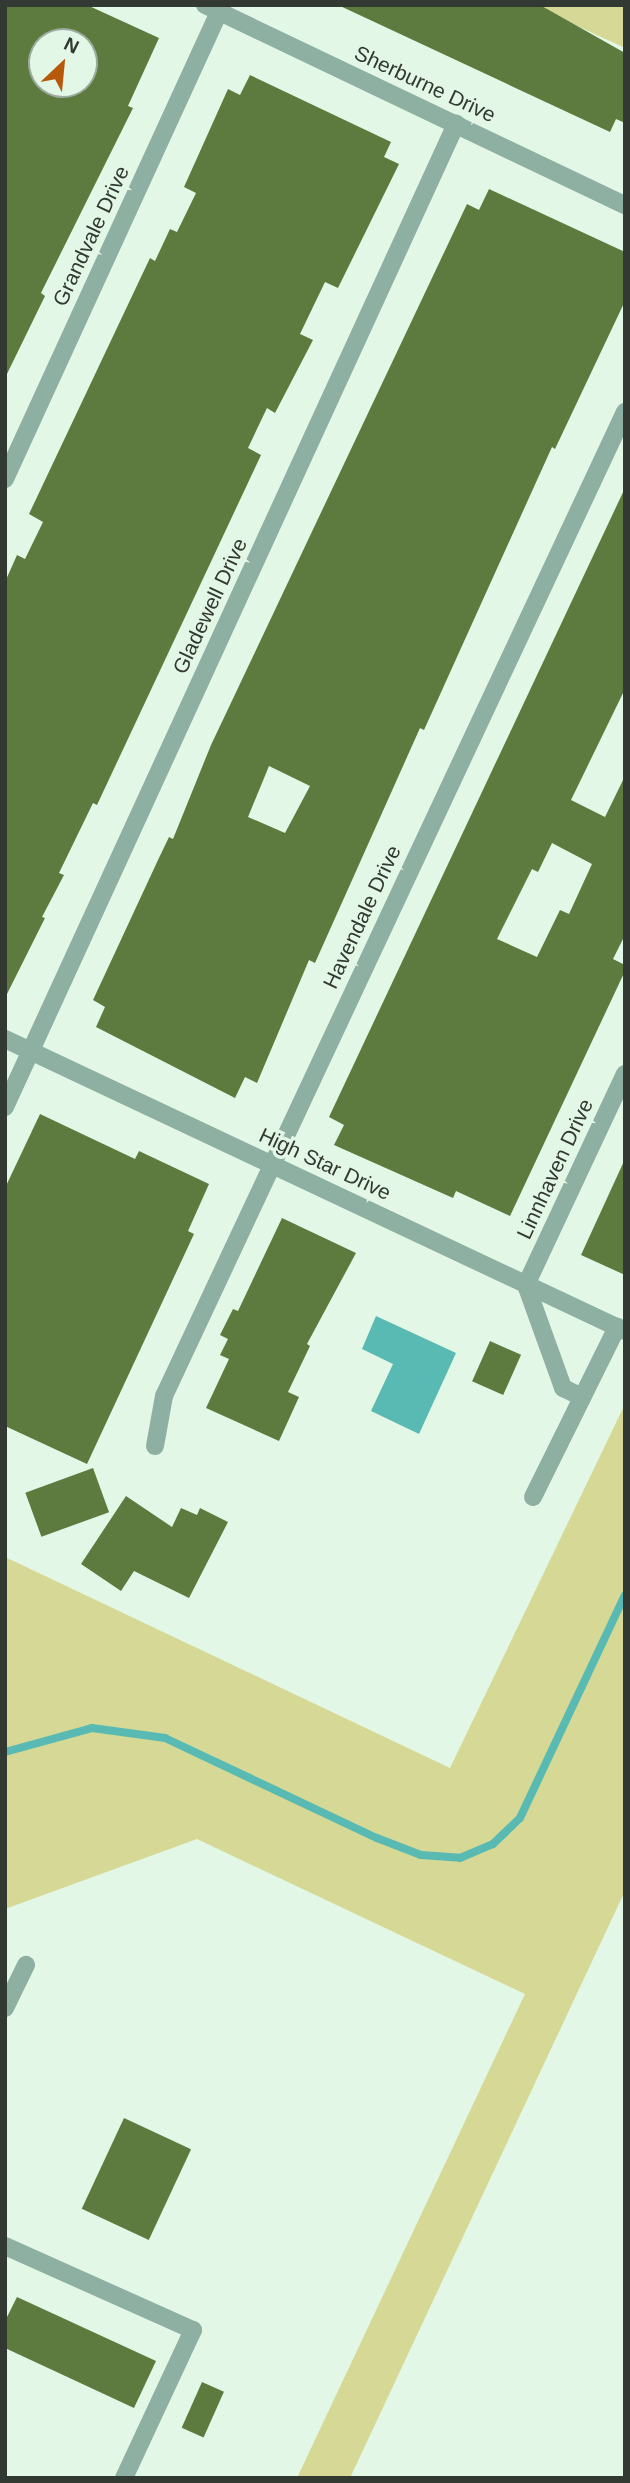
<!DOCTYPE html>
<html>
<head>
<meta charset="utf-8">
<style>
  body { margin:0 }
  #map { position:relative; width:630px; height:2483px; overflow:hidden; background:#e3f7e6; font-family:Arial,sans-serif }
  div>[style] { position:absolute }
  [style*='--x'] { left:calc(var(--x)*1px); top:calc(var(--y)*1px); width:calc(var(--w)*1px); rotate:calc(var(--a)*1deg) }
  .green>* { inset:0; background:#d6d995 }
  .water>* { inset:0; background:#58bab3 }
  .stream>* { height:8px; margin:-4px; padding:0 4px; transform-origin:4px; border-radius:4px; background:#58bab3 }
  .building>* { inset:0; background:#5e7b3f; transform-origin:0 0 }
  .minor>* { height:18px; margin:-9px; padding:0 9px; transform-origin:9px; border-radius:9px; background:#8eb0a3 }
  span { translate:-50% -50%; white-space:nowrap; text-align:center; line-height:1.15; -webkit-text-stroke:7px #e3f7e6; paint-order:stroke }
  .street-label { font-size:21px; color:#313932 }
  .frame { position:absolute; inset:0; border:7px solid #313932; pointer-events:none }
  .north { position:absolute; left:28px; top:28px; width:70px; height:70px; box-sizing:border-box; background:#e3f7e6; border:2px solid #9cab9e; border-radius:50%; rotate:26deg; font-size:19px; font-weight:700; line-height:28px; text-align:center; color:#313932 }
  .north::after { content:''; display:block; margin:auto; width:24px; height:32px; background:#b7580b; clip-path:polygon(50% 0,100% 100%,50% 72%,0 100%) }
</style>
</head>
<body>
<div id="map">
  <div class="green">
    <i style="clip-path:polygon(532px 5px,625px 5px,625px 48px)"></i>
    <i style="clip-path:polygon(625px 1404px,625px 1891px,350px 2478px,297px 2478px,525px 1994px,197px 1839px,5px 1909px,5px 1557px,450px 1768px)"></i>
  </div>
  <div class="water">
    <i style="clip-path:polygon(376px 1316px,456px 1353px,419px 1434px,371px 1411px,393px 1364px,362px 1349px)"></i>
  </div>
  <div class="stream">
    <i style="--x:5;--y:1752;--w:90;--a:-15.4"></i>
    <i style="--x:92;--y:1728;--w:74;--a:7.8"></i>
    <i style="--x:165;--y:1738;--w:234;--a:25.3"></i>
    <i style="--x:377;--y:1838;--w:47;--a:21.1"></i>
    <i style="--x:421;--y:1855;--w:39;--a:4"></i>
    <i style="--x:460;--y:1858;--w:36;--a:-23"></i>
    <i style="--x:493;--y:1844;--w:37;--a:-44"></i>
    <i style="--x:520;--y:1818;--w:246;--a:-64.8"></i>
  </div>
  <div class="building">
    <i style="clip-path:polygon(evenodd,5px 5px,87px 5px,159px 38px,128px 106px,133px 108px,41px 293px,45px 296px,5px 378px,5px 5px,42px 42px,84px 42px,84px 84px,42px 84px,42px 42px)"></i>
    <i style="clip-path:polygon(338px 5px,540px 5px,625px 53px,625px 123px,616px 119px,610px 132px)"></i>
    <i style="clip-path:polygon(250px 75px,391px 142px,384px 157px,399px 164px,338px 288px,325px 282px,300px 334px,313px 340px,275px 413px,267px 408px,248px 448px,261px 455px,97px 805px,93px 803px,59px 873px,64px 875px,42px 917px,45px 918px,5px 998px,5px 582px,17px 555px,25px 559px,43px 522px,29px 514px,150px 258px,155px 261px,170px 229px,177px 232px,196px 193px,184px 187px,228px 89px,240px 95px)"></i>
    <i style="clip-path:polygon(evenodd,489px 189px,625px 252px,625px 301px,555px 449px,552px 447px,424px 730px,420px 728px,315px 963px,309px 960px,257px 1083px,245px 1077px,235px 1098px,96px 1027px,105px 1007px,93px 1000px,158px 860px,169px 837px,173px 839px,211px 745px,467px 204px,479px 210px,489px 189px,269px 766px,310px 786px,285px 833px,248px 817px,269px 766px)"></i>
    <i style="clip-path:polygon(evenodd,625px 488px,625px 689px,571px 800px,605px 817px,625px 776px,625px 935px,613px 959px,625px 965px,625px 971px,510px 1216px,456px 1191px,453px 1198px,334px 1145px,344px 1125px,329px 1117px,625px 488px,552px 843px,592px 864px,569px 914px,560px 910px,537px 957px,497px 939px,532px 869px,538px 872px,552px 843px)"></i>
    <i style="clip-path:polygon(40px 1114px,135px 1159px,139px 1151px,209px 1184px,188px 1231px,194px 1234px,87px 1464px,5px 1426px,5px 1188px)"></i>
    <i style="clip-path:polygon(625px 1159px,625px 1275px,581px 1255px)"></i>
    <i style="clip-path:polygon(282px 1218px,356px 1253px,307px 1344px,310px 1346px,288px 1392px,299px 1397px,279px 1441px,206px 1408px,229px 1359px,220px 1355px,228px 1339px,220px 1335px,233px 1309px,238px 1311px)"></i>
    <i style="left:490px;top:1341px;width:34px;height:44px;rotate:24deg"></i>
    <i style="left:93px;top:1468px;width:47px;height:72px;rotate:70deg"></i>
    <i style="clip-path:polygon(126px 1496px,172px 1527px,181px 1508px,197px 1515px,200px 1508px,228px 1522px,189px 1598px,134px 1571px,121px 1591px,81px 1564px)"></i>
    <i style="left:124px;top:2118px;width:74px;height:100px;rotate:25deg"></i>
    <i style="clip-path:polygon(17px 2297px,156px 2361px,134px 2408px,5px 2348px,5px 2321px)"></i>
    <i style="left:202px;top:2382px;width:24px;height:50px;rotate:24deg"></i>
  </div>
  <div class="minor">
    <i style="--x:205;--y:5;--w:465;--a:25.5"></i>
    <i style="--x:5;--y:479;--w:514;--a:-65.38"></i>
    <i style="--x:5;--y:1039;--w:685;--a:25.22"></i>
    <i style="--x:5;--y:1107;--w:1082;--a:-65.35"></i>
    <i style="--x:526;--y:1285;--w:233;--a:-64.9"></i>
    <i style="--x:526;--y:1285;--w:109;--a:70.2"></i>
    <i style="--x:563;--y:1388;--w:21;--a:25"></i>
    <i style="--x:155;--y:1446;--w:51;--a:-79.8"></i>
    <i style="--x:164;--y:1396;--w:1087;--a:-64.9"></i>
    <i style="--x:533;--y:1497;--w:190;--a:-63.7"></i>
    <i style="--x:5;--y:2008;--w:48;--a:-64"></i>
    <i style="--x:5;--y:2246;--w:206;--a:24.1"></i>
    <i style="--x:193;--y:2330;--w:163;--a:115"></i>
  </div>
  <div class="street-label">
    <span style="left:425px;top:84px;rotate:25deg">Sherburne Drive</span>
    <span style="left:91px;top:236px;rotate:-65deg">Grandvale Drive</span>
    <span style="left:210px;top:606px;rotate:-65deg">Gladewell Drive</span>
    <span style="left:362px;top:917px;rotate:-65deg">Havendale Drive</span>
    <span style="left:325px;top:1164px;rotate:25deg">High Star Drive</span>
    <span style="left:555px;top:1169px;rotate:-65deg">Linnhaven Drive</span>
  </div>
  <div class="frame"></div>
  <div class="north">N</div>
</div>
</body>
</html>
